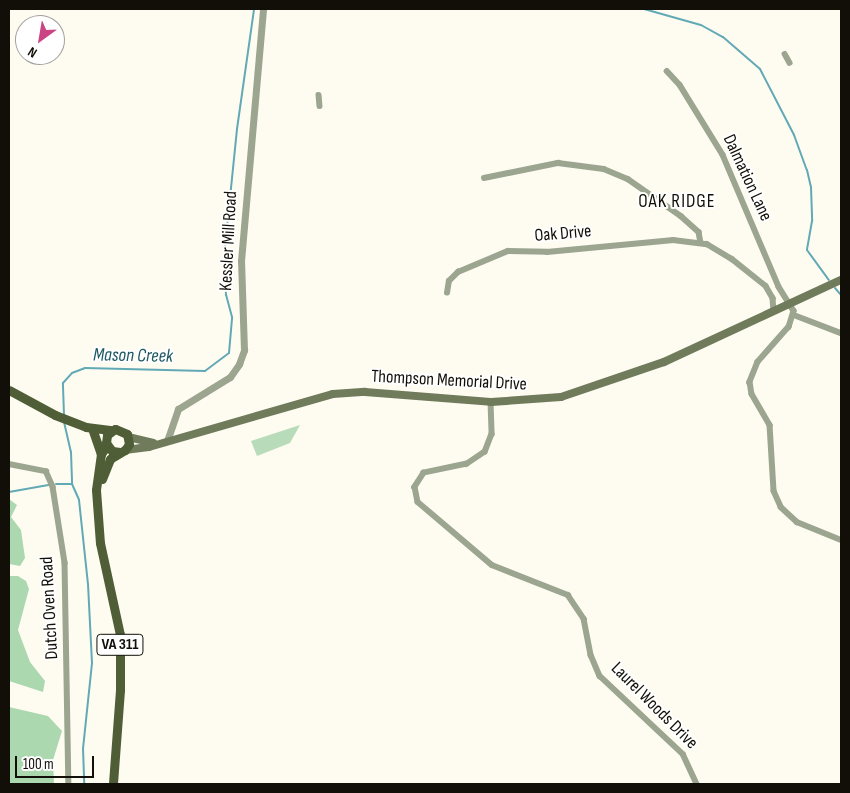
<!DOCTYPE html>
<html>
<head>
<meta charset="utf-8">
<style>
  body { margin:0 }
  #map { position:relative; width:850px; height:793px; overflow:hidden; background:#fefcf1; font-family:"Sofia Sans Condensed",sans-serif }
  div>[style] { position:absolute }
  [style*='--x'] { left:calc(var(--x)*1px); top:calc(var(--y)*1px); width:calc(var(--w)*1px); rotate:calc(var(--a)*1deg) }
  .green>* { inset:0; background:#b8dbba }
  .forest>* { inset:0; background:#abd8af }
  .stream>* { height:2px; margin:-1px; padding:0 1px; transform-origin:1px; border-radius:1px; background:#62a9b6 }
  .minor>* { height:5.5px; margin:-2.75px; padding:0 2.75px; transform-origin:2.75px; border-radius:2.75px; background:#9ca58f }
  .tertiary>* { height:7px; margin:-3.5px; padding:0 3.5px; transform-origin:3.5px; border-radius:3.5px; background:#9ca58f }
  .secondary>* { height:8px; margin:-4px; padding:0 4px; transform-origin:4px; border-radius:4px; background:#6f7b5b }
  .primary>* { height:9px; margin:-4.5px; padding:0 4.5px; transform-origin:4.5px; border-radius:4.5px; background:#4f5e36 }
  span { translate:-50% -50%; white-space:nowrap; text-align:center; line-height:1.15; -webkit-text-stroke:4px #fff; paint-order:stroke }
  .shield-label span { padding:1px 4px; background:#fff; border:1px solid; border-radius:4px; -webkit-text-stroke-width:0 }
  .shield-label { font-size:16px; color:#110f07; font-weight:700 }
  .street-label { font-size:18px; color:#110f07 }
  .neighbourhood-label { font-size:19px; color:#110f07; letter-spacing:1px }
  .water-label { font-size:19px; color:#1c5863; font-style:italic }
  .frame { position:absolute; inset:0; border:10px solid #110f07; pointer-events:none }
  .north { position:absolute; left:15px; top:15px; width:50px; height:50px; box-sizing:border-box; background:#fff; border:1px solid #a09f9c; border-radius:50%; rotate:212deg; font-size:14px; font-weight:700; line-height:20px; text-align:center; color:#110f07 }
  .north::after { content:''; display:block; margin:auto; width:18px; height:22px; background:#cb4483; clip-path:polygon(50% 0,100% 100%,50% 72%,0 100%) }
  .scale { position:absolute; left:15px; top:756px; width:79px; height:22px; box-sizing:border-box; border:2px solid #110f07; border-top:0; padding-left:6px; font-size:15px; line-height:18px; white-space:nowrap; color:#110f07; -webkit-text-stroke:4px #fff; paint-order:stroke }
</style>
</head>
<body>
<div id="map">
  <div class="green">
    <i style="clip-path:polygon(300px 425px,290px 443px,257px 456px,251px 441px)"></i>
  </div>
  <div class="forest">
    <i style="clip-path:polygon(9px 499px,17px 505px,11px 517px,21px 530px,25px 558px,20px 566px,9px 564px)"></i>
    <i style="clip-path:polygon(9px 576px,18px 576px,26px 581px,29px 589px,18px 630px,30px 662px,45px 681px,43px 692px,9px 681px)"></i>
    <i style="clip-path:polygon(9px 707px,48px 716px,62px 731px,53px 760px,54px 784px,9px 784px)"></i>
  </div>
  <div class="stream">
    <i style="--x:644;--y:9;--w:59;--a:15.7"></i>
    <i style="--x:701;--y:25;--w:25;--a:29"></i>
    <i style="--x:723;--y:37;--w:49;--a:40.9"></i>
    <i style="--x:760;--y:69;--w:74;--a:62.7"></i>
    <i style="--x:794;--y:135;--w:37;--a:70"></i>
    <i style="--x:807;--y:170;--w:17;--a:77"></i>
    <i style="--x:811;--y:187;--w:34;--a:88"></i>
    <i style="--x:812;--y:221;--w:29;--a:100"></i>
    <i style="--x:807;--y:250;--w:37;--a:54"></i>
    <i style="--x:835;--y:288;--w:9;--a:49"></i>
    <i style="--x:64;--y:415;--w:32;--a:-92"></i>
    <i style="--x:63;--y:383;--w:13;--a:-48"></i>
    <i style="--x:72;--y:373;--w:14;--a:-21"></i>
    <i style="--x:85;--y:368;--w:120;--a:1.4"></i>
    <i style="--x:205;--y:371;--w:30;--a:-37"></i>
    <i style="--x:229;--y:353;--w:36;--a:-85"></i>
    <i style="--x:232;--y:317;--w:23;--a:-105"></i>
    <i style="--x:226;--y:295;--w:38;--a:-93"></i>
    <i style="--x:224;--y:257;--w:129;--a:-84.2"></i>
    <i style="--x:237;--y:129;--w:121;--a:-81.9"></i>
    <i style="--x:64;--y:422;--w:31;--a:77"></i>
    <i style="--x:71;--y:452;--w:32;--a:88"></i>
    <i style="--x:72;--y:484;--w:17;--a:66"></i>
    <i style="--x:79;--y:500;--w:84;--a:83.9"></i>
    <i style="--x:88;--y:584;--w:79;--a:87.1"></i>
    <i style="--x:92;--y:663;--w:85;--a:96"></i>
    <i style="--x:83;--y:748;--w:36;--a:88"></i>
    <i style="--x:56;--y:484;--w:16;--a:0"></i>
    <i style="--x:9;--y:492;--w:40;--a:-10"></i>
  </div>
  <div class="minor">
    <i style="--x:785;--y:54;--w:10;--a:61"></i>
    <i style="--x:667;--y:71;--w:19;--a:47"></i>
    <i style="--x:680;--y:85;--w:82;--a:58.4"></i>
    <i style="--x:723;--y:155;--w:143;--a:67"></i>
    <i style="--x:779;--y:287;--w:28;--a:58"></i>
    <i style="--x:794;--y:311;--w:17;--a:107"></i>
    <i style="--x:789;--y:327;--w:47;--a:131.5"></i>
    <i style="--x:758;--y:362;--w:22;--a:112"></i>
    <i style="--x:750;--y:382;--w:12;--a:81"></i>
    <i style="--x:752;--y:394;--w:36;--a:60"></i>
    <i style="--x:770;--y:425;--w:66;--a:86.5"></i>
    <i style="--x:774;--y:491;--w:17;--a:66"></i>
    <i style="--x:781;--y:507;--w:22;--a:43"></i>
    <i style="--x:797;--y:522;--w:48;--a:22.2"></i>
    <i style="--x:319;--y:95;--w:11;--a:85"></i>
    <i style="--x:484;--y:178;--w:76;--a:-11.5"></i>
    <i style="--x:558;--y:163;--w:46;--a:7.4"></i>
    <i style="--x:604;--y:169;--w:26;--a:23"></i>
    <i style="--x:628;--y:179;--w:65;--a:34.9"></i>
    <i style="--x:681;--y:216;--w:24;--a:42"></i>
    <i style="--x:699;--y:232;--w:11;--a:80"></i>
    <i style="--x:447;--y:293;--w:12;--a:-81"></i>
    <i style="--x:449;--y:281;--w:13;--a:-45"></i>
    <i style="--x:458;--y:272;--w:54;--a:-22.8"></i>
    <i style="--x:508;--y:251;--w:39;--a:1"></i>
    <i style="--x:547;--y:252;--w:127;--a:-5.4"></i>
    <i style="--x:673;--y:240;--w:34;--a:7"></i>
    <i style="--x:707;--y:244;--w:29;--a:31"></i>
    <i style="--x:732;--y:259;--w:43;--a:38.5"></i>
    <i style="--x:766;--y:286;--w:14;--a:60"></i>
    <i style="--x:773;--y:298;--w:13;--a:86"></i>
    <i style="--x:794;--y:315;--w:50;--a:21"></i>
    <i style="--x:491;--y:402;--w:32;--a:88"></i>
    <i style="--x:492;--y:434;--w:19;--a:111"></i>
    <i style="--x:485;--y:452;--w:22;--a:146"></i>
    <i style="--x:467;--y:464;--w:44;--a:168.2"></i>
    <i style="--x:424;--y:473;--w:17;--a:123"></i>
    <i style="--x:415;--y:487;--w:15;--a:79"></i>
    <i style="--x:418;--y:502;--w:97;--a:40.4"></i>
    <i style="--x:492;--y:565;--w:82;--a:21.5"></i>
    <i style="--x:568;--y:595;--w:29;--a:56"></i>
    <i style="--x:584;--y:619;--w:37;--a:79"></i>
    <i style="--x:591;--y:655;--w:23;--a:67"></i>
    <i style="--x:600;--y:676;--w:114;--a:43.2"></i>
    <i style="--x:683;--y:754;--w:33;--a:65"></i>
    <i style="--x:9;--y:464;--w:38;--a:11"></i>
    <i style="--x:46;--y:471;--w:17;--a:66"></i>
    <i style="--x:53;--y:487;--w:77;--a:81"></i>
    <i style="--x:65;--y:563;--w:221;--a:89"></i>
  </div>
  <div class="tertiary">
    <i style="--x:167;--y:441;--w:34;--a:-71"></i>
    <i style="--x:178;--y:409;--w:61;--a:-31.6"></i>
    <i style="--x:230;--y:377;--w:16;--a:-55"></i>
    <i style="--x:239;--y:364;--w:15;--a:-70"></i>
    <i style="--x:244;--y:350;--w:89;--a:-91.9"></i>
    <i style="--x:241;--y:261;--w:253;--a:-85"></i>
  </div>
  <div class="secondary">
    <i style="--x:128;--y:437;--w:26;--a:13"></i>
    <i style="--x:125;--y:450;--w:24;--a:-7"></i>
    <i style="--x:149;--y:447;--w:191;--a:-16.1"></i>
    <i style="--x:333;--y:394;--w:32;--a:-4"></i>
    <i style="--x:365;--y:392;--w:126;--a:4.5"></i>
    <i style="--x:491;--y:402;--w:70;--a:-4.1"></i>
    <i style="--x:561;--y:397;--w:109;--a:-18.8"></i>
    <i style="--x:664;--y:362;--w:195;--a:-24.9"></i>
  </div>
  <div class="primary">
    <i style="--x:9;--y:390;--w:52;--a:28.5"></i>
    <i style="--x:55;--y:415;--w:33;--a:21"></i>
    <i style="--x:86;--y:427;--w:26;--a:7"></i>
    <i style="--x:93;--y:431;--w:24;--a:71"></i>
    <i style="--x:107;--y:445;--w:11;--a:124"></i>
    <i style="--x:101;--y:454;--w:36;--a:98"></i>
    <i style="--x:96;--y:490;--w:53;--a:85.7"></i>
    <i style="--x:100;--y:543;--w:94;--a:77.7"></i>
    <i style="--x:120;--y:635;--w:55;--a:90"></i>
    <i style="--x:120;--y:690;--w:94;--a:94.3"></i>
    <i style="--x:102;--y:479;--w:22;--a:-68"></i>
    <i style="--x:110;--y:459;--w:17;--a:-31"></i>
    <i style="--x:125;--y:450;--w:7;--a:-56"></i>
    <i style="--x:129;--y:444;--w:10;--a:-101"></i>
    <i style="--x:127;--y:434;--w:13;--a:-157"></i>
    <i style="--x:115;--y:429;--w:10;--a:143"></i>
    <i style="--x:107;--y:435;--w:8;--a:97"></i>
    <i style="--x:106;--y:443;--w:10;--a:53"></i>
    <i style="--x:112;--y:451;--w:8;--a:7"></i>
  </div>
  <div class="shield-label">
    <span style="left:120px;top:645px">VA 311</span>
  </div>
  <div class="street-label">
    <span style="left:747px;top:178px;rotate:65deg">Dalmation Lane</span>
    <span style="left:563px;top:234px;rotate:-5deg">Oak Drive</span>
    <span style="left:229px;top:241px;rotate:-87deg">Kessler Mill Road</span>
    <span style="left:449px;top:381px;rotate:3deg">Thompson Memorial Drive</span>
    <span style="left:50px;top:608px;rotate:-93deg">Dutch Oven Road</span>
    <span style="left:654px;top:706px;rotate:45deg">Laurel Woods Drive</span>
  </div>
  <div class="neighbourhood-label">
    <span style="left:677px;top:202px">OAK RIDGE</span>
  </div>
  <div class="water-label">
    <span style="left:133px;top:356px;rotate:1deg">Mason Creek</span>
  </div>
  <div class="frame"></div>
  <div class="north">N</div>
  <div class="scale">100 m</div>
</div>
</body>
</html>
